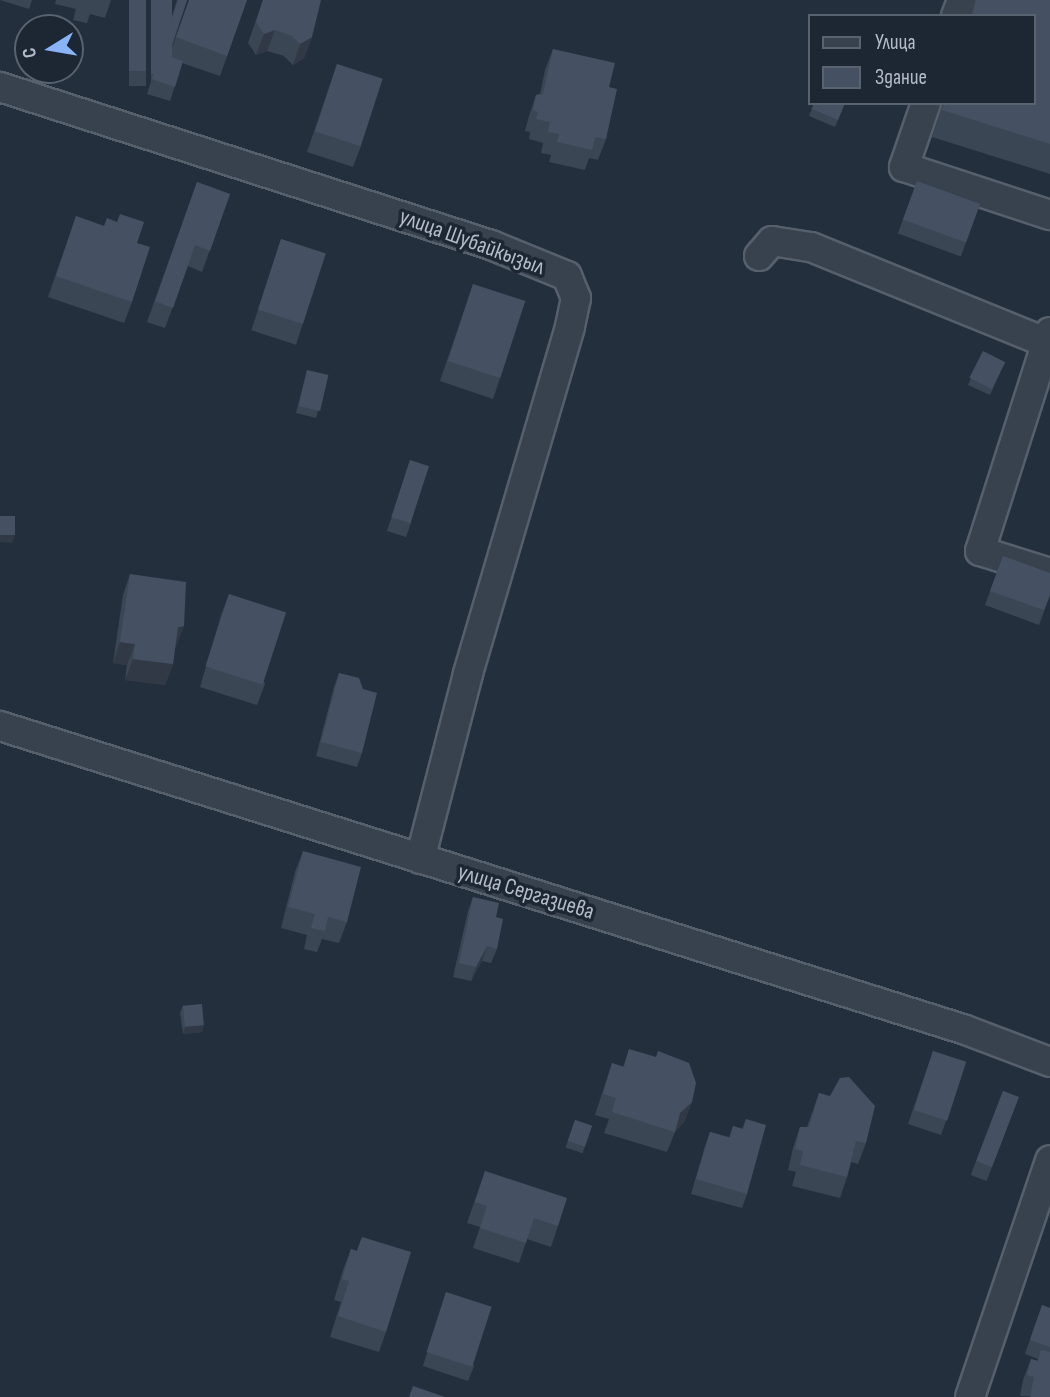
<!DOCTYPE html>
<html>
<head>
<meta charset="utf-8">
<style>
  body { margin:0 }
  #map { position:relative; width:1050px; height:1397px; overflow:hidden; background:#242f3e; font-family:"Sofia Sans Condensed",sans-serif }
  div>[style] { position:absolute }
  [style*='--x'] { left:calc(var(--x)*1px); top:calc(var(--y)*1px); width:calc(var(--w)*1px); rotate:calc(var(--a)*1deg) }
  .roads { filter:drop-shadow(2px 0 #565f6c) drop-shadow(-2px 0 #565f6c) drop-shadow(0 2px #565f6c) drop-shadow(0 -2px #565f6c) }
  .minor>* { height:28px; margin:-14px; padding:0 14px; transform-origin:14px; border-radius:14px; background:#38414e }
  .wall>* { inset:0; background:#3b4654; transform-origin:0 0 }
  .shaded-wall>* { inset:0; background:#303945 }
  .building>* { inset:0; background:#455162; transform-origin:0 0 }
  span { translate:-50% -50%; white-space:nowrap; text-align:center; line-height:1.15; -webkit-text-stroke:7px #1d2633; paint-order:stroke }
  .street-label { font-size:23px; color:#b4bcc9 }
  .legend { position:absolute; left:808px; top:14px; width:228px; height:91px; box-sizing:border-box; background:#1d2633; border:2px solid #59626f; margin:0; padding:9px 12px; list-style:none; font-size:21px; color:#b4bcc9 }
  .legend li { display:flex; align-items:center; gap:14px; height:35px }
  .legend b { width:35px; border:2px solid #59626f }
  .north { position:absolute; left:14px; top:14px; width:70px; height:70px; box-sizing:border-box; background:#1d2633; border:2px solid #59626f; border-radius:50%; rotate:259deg; font-size:19px; font-weight:700; line-height:28px; text-align:center; color:#b4bcc9 }
  .north::after { content:''; display:block; margin:auto; width:24px; height:32px; background:#8ab4f8; clip-path:polygon(50% 0,100% 100%,50% 72%,0 100%) }
</style>
</head>
<body>
<div id="map">
  <div class="roads">
    <div class="minor">
      <i style="--x:956;--y:16;--w:17;--a:-69"></i>
      <i style="--x:0;--y:87;--w:516;--a:17.84"></i>
      <i style="--x:491;--y:245;--w:82;--a:22.2"></i>
      <i style="--x:567;--y:276;--w:24;--a:68"></i>
      <i style="--x:576;--y:298;--w:30;--a:102"></i>
      <i style="--x:570;--y:327;--w:362;--a:106.4"></i>
      <i style="--x:468;--y:674;--w:191;--a:104.5"></i>
      <i style="--x:926;--y:103;--w:68;--a:109"></i>
      <i style="--x:904;--y:167;--w:154;--a:18.2"></i>
      <i style="--x:759;--y:256;--w:20;--a:-49"></i>
      <i style="--x:772;--y:241;--w:39;--a:9"></i>
      <i style="--x:811;--y:247;--w:255;--a:22.1"></i>
      <i style="--x:1050;--y:332;--w:230;--a:107.7"></i>
      <i style="--x:980;--y:551;--w:73;--a:17.4"></i>
      <i style="--x:0;--y:726;--w:1010;--a:17.47"></i>
      <i style="--x:963;--y:1029;--w:93;--a:20.8"></i>
      <i style="--x:970;--y:1397;--w:250;--a:-71.3"></i>
    </div>
  </div>
  <div class="wall">
    <i style="clip-path:polygon(0 0,32px 0,29px 9px)"></i>
    <i style="clip-path:polygon(56px 0,111px 0,105px 18px,90px 14px,87px 23px,73px 20px,76px 9px,55px 4px)"></i>
    <i style="left:129px;top:0;width:17px;height:86px"></i>
    <i style="left:151px;top:0;width:21px;height:89px"></i>
    <i style="clip-path:polygon(177px 0,187px 0,169px 56px,189px 0,247px 0,220px 76px,182px 63px,170px 101px,147px 94px)"></i>
    <i style="clip-path:polygon(263px 0,312px 37px,304px 58px,293px 65px,284px 56px,267px 51px,256px 55px,248px 43px)"></i>
    <i style="clip-path:polygon(975px 0,1050px 0,1050px 174px,932px 137px,943px 103px,1034px 103px,1034px 16px,970px 16px)"></i>
    <i style="clip-path:polygon(553px 49px,609px 87px,606px 139px,598px 160px,589px 158px,585px 170px,549px 162px,551px 155px,541px 153px,543px 143px,529px 139px,530px 132px,525px 131px,529px 116px,536px 95px,540px 94px,545px 70px)"></i>
    <i style="clip-path:polygon(337px 64px,361px 146px,353px 167px,307px 152px)"></i>
    <i style="clip-path:polygon(814px 103px,845px 103px,835px 127px,809px 116px)"></i>
    <i style="left:917px;top:181px;width:67px;height:56px;rotate:20deg"></i>
    <i style="clip-path:polygon(197px 182px,230px 194px,202px 272px,188px 266px,165px 328px,147px 322px)"></i>
    <i style="clip-path:polygon(76px 216px,137px 243px,132px 302px,124px 323px,48px 297px)"></i>
    <i style="left:281px;top:239px;width:47px;height:96px;rotate:18deg"></i>
    <i style="clip-path:polygon(473px 284px,500px 378px,493px 399px,440px 381px)"></i>
    <i style="clip-path:polygon(1005px 362px,990px 395px,968px 385px,971px 378px)"></i>
    <i style="clip-path:polygon(307px 370px,318px 411px,316px 418px,296px 413px)"></i>
    <i style="clip-path:polygon(410px 460px,411px 523px,406px 537px,387px 531px)"></i>
    <i style="clip-path:polygon(1003px 556px,1050px 595px,1039px 625px,985px 605px)"></i>
    <i style="clip-path:polygon(130px 574px,184px 626px,175px 647px,173px 664px,165px 685px,125px 680px,127px 665px,113px 663px,123px 595px)"></i>
    <i style="clip-path:polygon(229px 594px,265px 684px,257px 705px,200px 687px,221px 615px)"></i>
    <i style="clip-path:polygon(339px 673px,362px 753px,357px 767px,316px 756px,334px 687px)"></i>
    <i style="clip-path:polygon(303px 851px,347px 922px,339px 943px,322px 939px,317px 952px,304px 949px,307px 935px,281px 928px,295px 872px)"></i>
    <i style="clip-path:polygon(473px 897px,496px 917px,497px 949px,491px 963px,482px 961px,471px 981px,453px 977px,468px 911px)"></i>
    <i style="clip-path:polygon(183px 1005px,204px 1025px,202px 1032px,183px 1034px,180px 1013px)"></i>
    <i style="clip-path:polygon(629px 1049px,692px 1102px,684px 1122px,675px 1132px,667px 1152px,604px 1133px,609px 1119px,595px 1115px,612px 1063px,623px 1067px)"></i>
    <i style="clip-path:polygon(933px 1051px,946px 1121px,941px 1135px,908px 1124px)"></i>
    <i style="left:1003px;top:1091px;width:17px;height:90px;rotate:21deg"></i>
    <i style="clip-path:polygon(819px 1093px,866px 1143px,858px 1164px,851px 1162px,847px 1177px,840px 1198px,792px 1186px,796px 1172px,788px 1170px,793px 1148px,800px 1127px,807px 1127px)"></i>
    <i style="clip-path:polygon(746px 1119px,747px 1194px,742px 1208px,691px 1194px,705px 1146px,710px 1132px,729px 1137px,733px 1126px,742px 1129px)"></i>
    <i style="left:575px;top:1120px;width:18px;height:29px;rotate:19deg"></i>
    <i style="clip-path:polygon(485px 1171px,558px 1226px,551px 1247px,527px 1239px,519px 1263px,473px 1248px,480px 1227px,467px 1223px)"></i>
    <i style="clip-path:polygon(362px 1237px,386px 1332px,379px 1352px,330px 1337px,341px 1302px,334px 1300px,343px 1270px,351px 1249px,357px 1251px)"></i>
    <i style="clip-path:polygon(446px 1292px,474px 1366px,468px 1381px,423px 1366px)"></i>
    <i style="clip-path:polygon(1042px 1305px,1050px 1308px,1050px 1397px,1020px 1396px,1023px 1380px,1031px 1359px,1037px 1361px,1038px 1359px,1025px 1354px)"></i>
  </div>
  <div class="shaded-wall">
    <i style="clip-path:polygon(275px 30px,267px 51px,256px 55px,264px 34px)"></i>
    <i style="clip-path:polygon(312px 37px,304px 58px,293px 65px,300px 44px)"></i>
    <i style="clip-path:polygon(0 535px,15px 535px,12px 543px,0 542px)"></i>
    <i style="clip-path:polygon(184px 626px,176px 647px,171px 648px,178px 627px)"></i>
    <i style="clip-path:polygon(120px 642px,135px 644px,127px 665px,113px 663px)"></i>
    <i style="clip-path:polygon(133px 659px,173px 664px,165px 685px,125px 680px)"></i>
    <i style="clip-path:polygon(487px 946px,482px 961px,471px 981px,476px 967px)"></i>
    <i style="clip-path:polygon(204px 1025px,202px 1032px,183px 1034px,185px 1027px)"></i>
    <i style="clip-path:polygon(692px 1102px,684px 1122px,675px 1132px,680px 1113px)"></i>
  </div>
  <div class="building">
    <i style="left:129px;top:0;width:17px;height:71px"></i>
    <i style="left:151px;top:0;width:21px;height:74px"></i>
    <i style="clip-path:polygon(178px 0,187px 0,168px 56px,183px 61px,175px 87px,152px 79px)"></i>
    <i style="clip-path:polygon(189px 0,247px 0,227px 56px,176px 37px)"></i>
    <i style="clip-path:polygon(263px 0,321px 0,312px 37px,300px 44px,292px 36px,275px 30px,264px 34px,256px 22px)"></i>
    <i style="clip-path:polygon(976px 0,1050px 0,1050px 144px,942px 110px,944px 103px,1034px 103px,1034px 16px,972px 16px)"></i>
    <i style="clip-path:polygon(553px 49px,615px 63px,609px 87px,617px 89px,606px 139px,595px 137px,592px 150px,557px 142px,559px 134px,548px 132px,550px 122px,536px 119px,538px 112px,533px 110px,536px 95px,543px 94px)"></i>
    <i style="left:337px;top:64px;width:48px;height:71px;rotate:18deg"></i>
    <i style="clip-path:polygon(814px 103px,845px 103px,838px 120px,812px 109px)"></i>
    <i style="left:917px;top:181px;width:67px;height:41px;rotate:20deg"></i>
    <i style="clip-path:polygon(197px 182px,230px 194px,210px 251px,195px 245px,173px 308px,155px 301px)"></i>
    <i style="clip-path:polygon(120px 214px,144px 222px,137px 243px,150px 247px,132px 302px,56px 276px,76px 216px,104px 226px,107px 218px,117px 222px)"></i>
    <i style="left:281px;top:239px;width:47px;height:74px;rotate:18deg"></i>
    <i style="left:473px;top:284px;width:55px;height:81px;rotate:18deg"></i>
    <i style="left:983px;top:351px;width:25px;height:30px;rotate:27deg"></i>
    <i style="left:307px;top:370px;width:22px;height:37px;rotate:13deg"></i>
    <i style="left:410px;top:460px;width:20px;height:60px;rotate:18deg"></i>
    <i style="left:0;top:516px;width:15px;height:19px"></i>
    <i style="clip-path:polygon(1003px 556px,1050px 573px,1050px 595px,1044px 610px,990px 591px)"></i>
    <i style="clip-path:polygon(130px 574px,186px 582px,184px 626px,178px 627px,173px 664px,133px 659px,135px 644px,120px 642px)"></i>
    <i style="left:229px;top:594px;width:60px;height:76px;rotate:18deg"></i>
    <i style="clip-path:polygon(339px 673px,359px 678px,363px 689px,377px 693px,362px 753px,321px 742px)"></i>
    <i style="clip-path:polygon(303px 851px,361px 867px,347px 922px,328px 917px,325px 931px,311px 928px,315px 914px,288px 907px)"></i>
    <i style="clip-path:polygon(473px 897px,499px 903px,496px 917px,503px 919px,497px 949px,487px 946px,476px 967px,459px 963px)"></i>
    <i style="left:202px;top:1004px;width:21px;height:19px;rotate:85deg"></i>
    <i style="clip-path:polygon(629px 1049px,656px 1057px,658px 1051px,689px 1063px,696px 1083px,692px 1102px,680px 1113px,675px 1132px,612px 1112px,616px 1098px,603px 1094px,612px 1063px,624px 1067px)"></i>
    <i style="left:933px;top:1051px;width:35px;height:62px;rotate:18deg"></i>
    <i style="clip-path:polygon(849px 1077px,875px 1106px,866px 1143px,856px 1141px,847px 1177px,800px 1165px,803px 1151px,795px 1149px,800px 1127px,809px 1127px,819px 1093px,830px 1096px,840px 1078px)"></i>
    <i style="left:1003px;top:1091px;width:17px;height:75px;rotate:21deg"></i>
    <i style="clip-path:polygon(746px 1119px,766px 1125px,747px 1194px,696px 1179px,710px 1132px,730px 1138px,733px 1126px,743px 1129px)"></i>
    <i style="left:575px;top:1120px;width:18px;height:22px;rotate:19deg"></i>
    <i style="clip-path:polygon(485px 1171px,567px 1198px,558px 1226px,534px 1218px,526px 1243px,480px 1228px,487px 1206px,475px 1202px)"></i>
    <i style="clip-path:polygon(362px 1237px,411px 1252px,386px 1332px,338px 1316px,349px 1281px,342px 1279px,351px 1249px,357px 1251px)"></i>
    <i style="left:446px;top:1292px;width:48px;height:63px;rotate:18deg"></i>
    <i style="clip-path:polygon(1042px 1305px,1050px 1308px,1050px 1347px,1030px 1340px)"></i>
    <i style="clip-path:polygon(1041px 1350px,1050px 1352px,1050px 1397px,1030px 1397px,1034px 1377px,1027px 1375px,1031px 1359px,1038px 1361px)"></i>
    <i style="clip-path:polygon(413px 1386px,445px 1397px,409px 1397px)"></i>
  </div>
  <div class="street-label">
    <span style="left:472px;top:242px;rotate:20deg">улица Шубайкызыл</span>
    <span style="left:526px;top:892px;rotate:17deg">улица Сергазиева</span>
  </div>
  <ul class="legend">
  <li><b style="height:9px;background:#38414e"></b>Улица</li>
  <li><b style="height:19px;background:#455162"></b>Здание</li>
  </ul>
  <div class="north">С</div>
</div>
</body>
</html>
